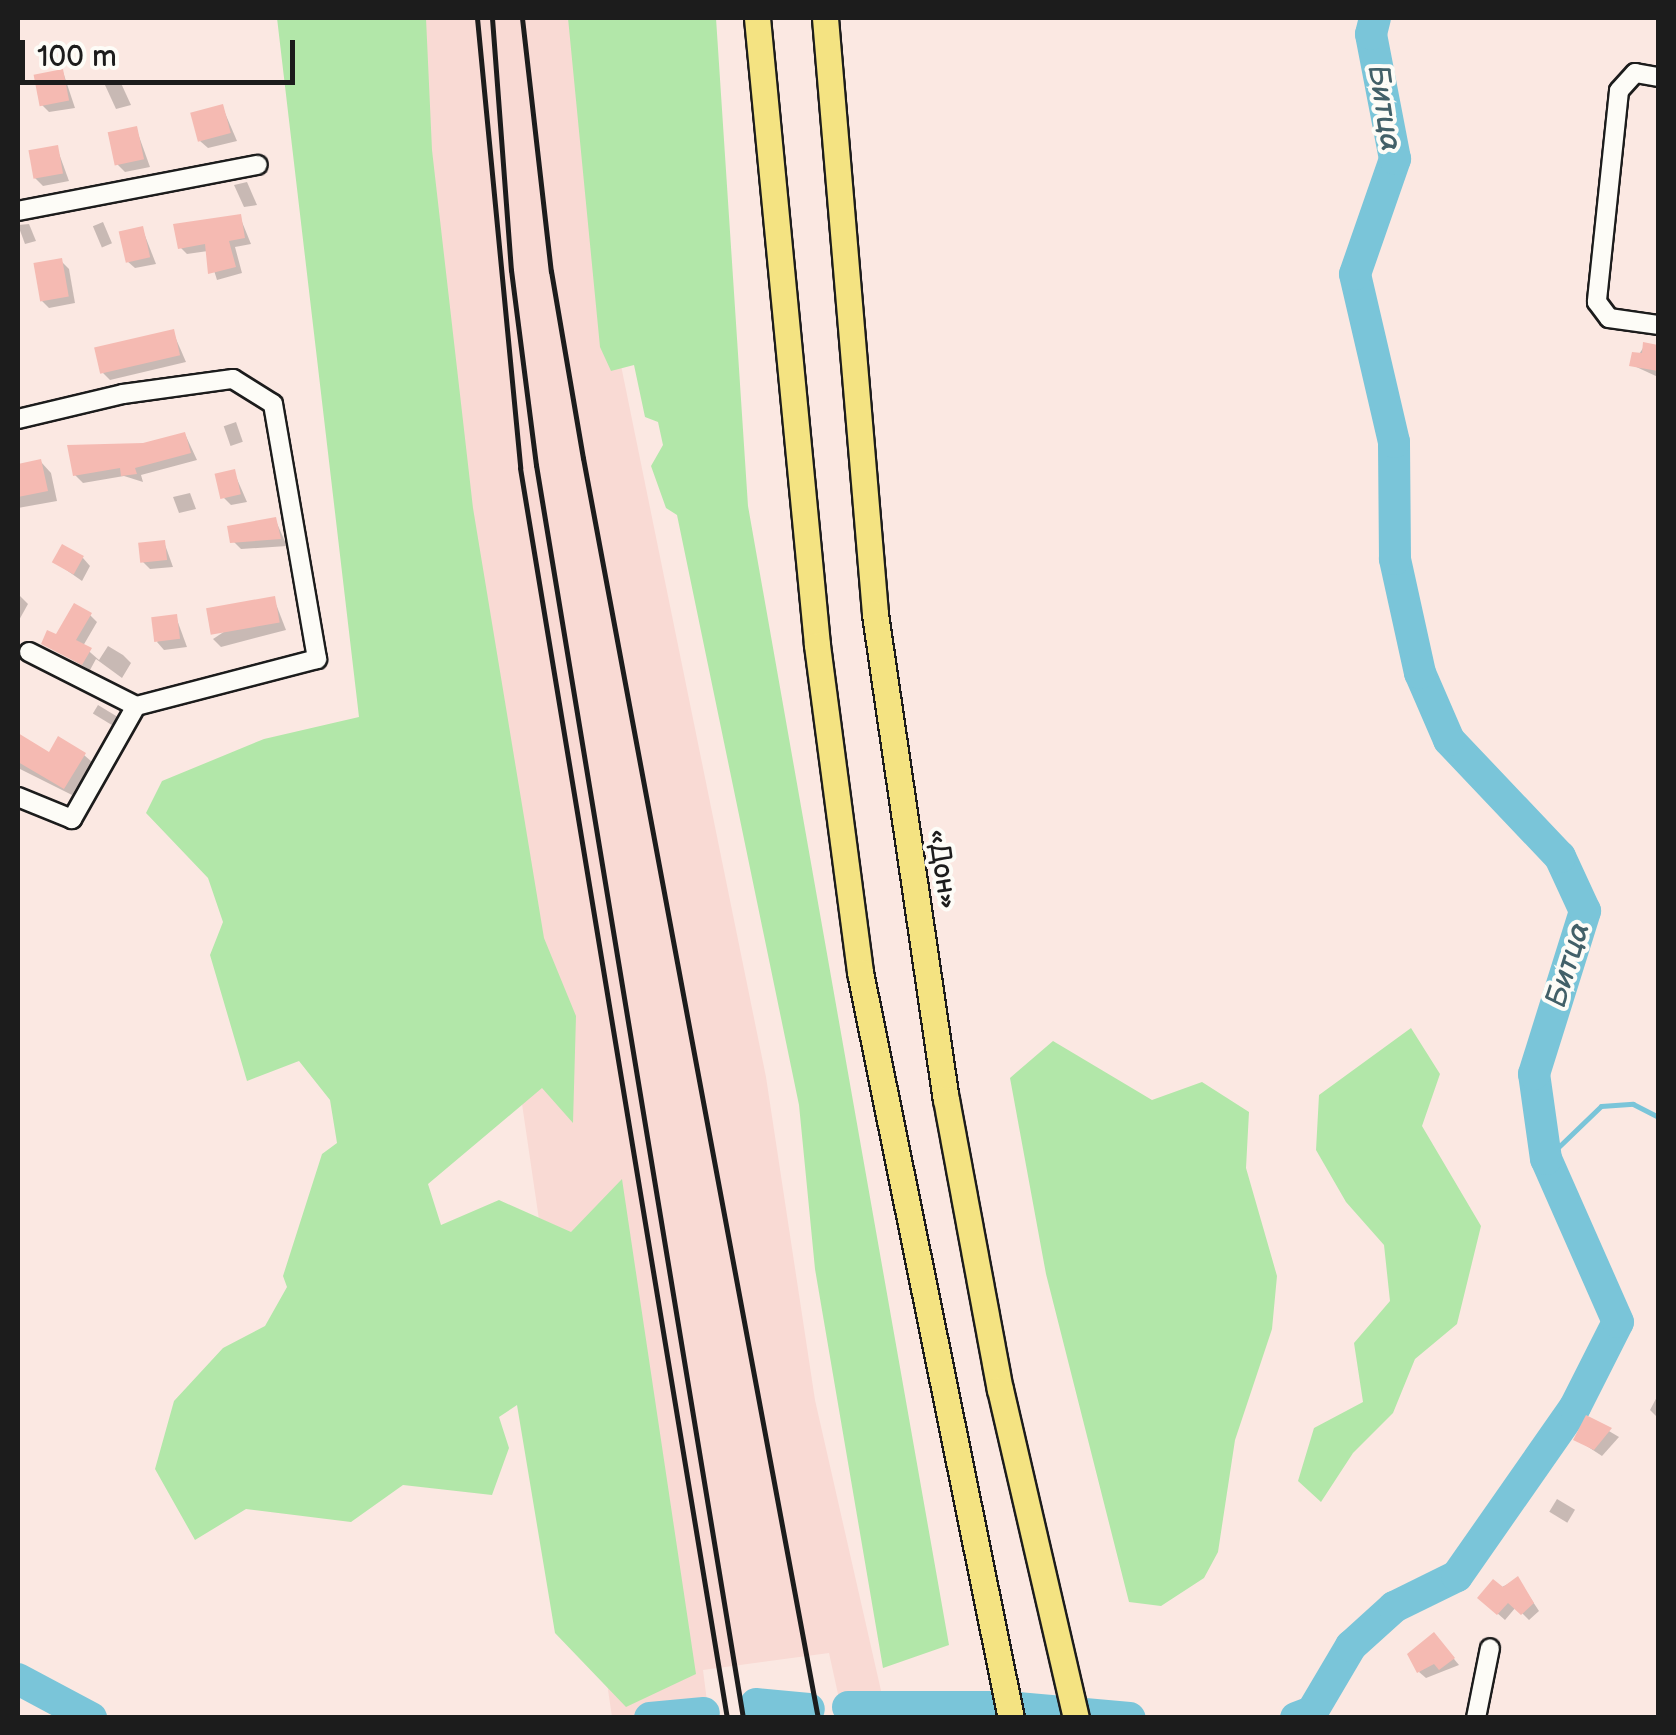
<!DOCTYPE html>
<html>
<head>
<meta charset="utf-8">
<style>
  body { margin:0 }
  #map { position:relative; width:1676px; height:1735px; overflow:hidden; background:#fbe8e2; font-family:"Balsamiq Sans",sans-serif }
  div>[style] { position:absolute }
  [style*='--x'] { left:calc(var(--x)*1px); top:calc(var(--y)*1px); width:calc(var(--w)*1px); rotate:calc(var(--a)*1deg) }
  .built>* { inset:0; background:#f9dad4 }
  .green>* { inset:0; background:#b2e7a9 }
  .shadow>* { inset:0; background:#0003; transform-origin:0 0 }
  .stream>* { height:5px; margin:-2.5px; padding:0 2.5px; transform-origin:2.5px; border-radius:2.5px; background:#7ac5d9 }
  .river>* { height:32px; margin:-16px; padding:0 16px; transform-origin:16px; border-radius:16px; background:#7ac5d9 }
  .building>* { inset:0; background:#f5bab2; transform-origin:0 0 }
  .roads { filter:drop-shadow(2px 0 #1c1c1c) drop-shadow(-2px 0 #1c1c1c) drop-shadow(0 2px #1c1c1c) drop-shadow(0 -2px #1c1c1c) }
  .minor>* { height:18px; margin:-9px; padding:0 9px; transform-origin:9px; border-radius:9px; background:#fdfcf7 }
  .highway>* { height:25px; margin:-12.5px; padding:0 12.5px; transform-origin:12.5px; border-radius:12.5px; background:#f4e382 }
  .rail>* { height:5px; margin:-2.5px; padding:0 2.5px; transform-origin:2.5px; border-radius:2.5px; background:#1c1c1c }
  span { translate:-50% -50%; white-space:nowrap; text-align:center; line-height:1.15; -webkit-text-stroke:8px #fdfcf7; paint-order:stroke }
  .street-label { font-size:28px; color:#1c1c1c }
  .water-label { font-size:30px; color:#426068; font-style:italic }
  .frame { position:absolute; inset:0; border:20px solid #1c1c1c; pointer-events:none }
  .scale { position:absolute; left:20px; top:40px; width:275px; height:45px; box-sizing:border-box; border:5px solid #1c1c1c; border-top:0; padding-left:12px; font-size:30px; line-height:35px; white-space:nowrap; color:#1c1c1c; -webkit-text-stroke:8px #fdfcf7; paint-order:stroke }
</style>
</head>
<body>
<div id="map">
  <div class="built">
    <i style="clip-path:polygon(378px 18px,588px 18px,603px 277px,766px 1077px,815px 1400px,887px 1717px,843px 1717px,829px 1653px,703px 1670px,709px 1717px,612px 1717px,431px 484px)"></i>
  </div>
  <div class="green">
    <i style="clip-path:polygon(277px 18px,426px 18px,432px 150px,473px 508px,544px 938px,576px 1016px,573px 1123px,542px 1088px,428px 1184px,441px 1225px,499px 1200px,571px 1232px,622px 1179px,696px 1674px,626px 1707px,555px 1633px,517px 1405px,499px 1417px,509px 1448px,492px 1495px,403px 1485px,351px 1522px,246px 1509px,195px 1540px,155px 1469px,174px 1401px,223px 1348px,265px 1326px,287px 1287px,283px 1276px,322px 1154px,337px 1143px,330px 1100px,299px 1061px,247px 1081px,210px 955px,223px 922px,208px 878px,146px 813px,162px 781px,264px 739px,359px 717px)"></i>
    <i style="clip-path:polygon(568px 18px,716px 18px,748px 506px,949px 1645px,883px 1668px,815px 1269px,799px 1105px,677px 515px,666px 508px,651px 466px,663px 445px,658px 422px,645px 417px,634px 365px,611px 371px,600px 347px)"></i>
    <i style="clip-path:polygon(1411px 1028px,1440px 1074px,1422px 1126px,1481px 1226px,1457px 1324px,1415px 1359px,1393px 1413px,1353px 1453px,1321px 1502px,1298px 1481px,1314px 1428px,1363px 1402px,1354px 1343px,1390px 1301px,1384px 1245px,1346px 1202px,1316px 1150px,1319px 1095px)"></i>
    <i style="clip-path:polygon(1053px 1041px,1152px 1100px,1202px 1082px,1249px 1112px,1246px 1168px,1277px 1276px,1272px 1329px,1235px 1440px,1218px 1552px,1204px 1578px,1161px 1606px,1129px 1602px,1046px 1274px,1010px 1078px)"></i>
  </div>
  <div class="shadow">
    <i style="clip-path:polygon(63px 72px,75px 108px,49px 112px,42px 105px)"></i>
    <i style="clip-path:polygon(120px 81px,131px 105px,116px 109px,105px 85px)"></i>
    <i style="clip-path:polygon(222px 106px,237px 141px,208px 148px,200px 141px)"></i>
    <i style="clip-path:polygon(136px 128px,150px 167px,125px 172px,117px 164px)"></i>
    <i style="clip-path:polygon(57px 148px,69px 181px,43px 186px,35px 178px)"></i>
    <i style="clip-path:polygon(247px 182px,257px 205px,244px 207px,234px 185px)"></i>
    <i style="clip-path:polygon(240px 217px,251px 244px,235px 247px,242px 273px,217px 280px,208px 251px,187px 254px,180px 247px)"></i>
    <i style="left:103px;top:222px;width:23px;height:11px;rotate:67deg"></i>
    <i style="clip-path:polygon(29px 224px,36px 241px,25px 244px,18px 225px)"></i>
    <i style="clip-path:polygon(142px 228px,156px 264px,135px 268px,127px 261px)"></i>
    <i style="clip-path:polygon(61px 261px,69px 269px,75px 303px,49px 308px,41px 300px)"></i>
    <i style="clip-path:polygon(173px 332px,186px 362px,110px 380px,102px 372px)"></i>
    <i style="clip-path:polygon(1645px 345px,1658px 346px,1658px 377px,1632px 365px)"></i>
    <i style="left:236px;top:422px;width:21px;height:13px;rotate:71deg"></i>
    <i style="clip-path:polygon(185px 434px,197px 460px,141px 475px,143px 482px,124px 476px,83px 483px,75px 475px)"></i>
    <i style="clip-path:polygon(41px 462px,51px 473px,57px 501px,18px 508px,18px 467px)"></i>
    <i style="clip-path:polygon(234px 472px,247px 502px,231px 505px,223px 497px)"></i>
    <i style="clip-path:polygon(190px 493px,196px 509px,179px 513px,173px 497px)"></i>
    <i style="clip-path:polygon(275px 519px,287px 546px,241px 549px,233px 541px)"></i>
    <i style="clip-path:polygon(164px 542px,173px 567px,150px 569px,142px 561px)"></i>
    <i style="clip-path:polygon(83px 558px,90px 566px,82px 581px,55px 562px)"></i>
    <i style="clip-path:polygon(18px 594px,28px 604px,18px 622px)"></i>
    <i style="clip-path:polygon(274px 599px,286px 630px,221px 647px,213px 639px)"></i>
    <i style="clip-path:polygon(90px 615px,97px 622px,83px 646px,99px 660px,108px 646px,123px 655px,131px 663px,122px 678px,96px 659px,90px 670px,44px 643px)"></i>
    <i style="clip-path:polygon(176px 617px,187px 647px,164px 650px,157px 642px)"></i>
    <i style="left:98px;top:705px;width:26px;height:10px;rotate:31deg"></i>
    <i style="clip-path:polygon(18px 736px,50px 755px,84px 755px,92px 762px,72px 795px,18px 768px)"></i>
    <i style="clip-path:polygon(1658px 1395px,1658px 1418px,1650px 1410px)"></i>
    <i style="clip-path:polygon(1587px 1418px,1619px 1437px,1602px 1456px,1576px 1439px)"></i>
    <i style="left:1557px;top:1499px;width:21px;height:15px;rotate:31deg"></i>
    <i style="clip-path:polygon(1518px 1579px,1539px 1611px,1529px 1620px,1516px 1607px,1505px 1620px,1480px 1598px)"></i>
    <i style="clip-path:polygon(1440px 1642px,1459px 1665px,1426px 1678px,1419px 1672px)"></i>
  </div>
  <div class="stream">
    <i style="--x:1546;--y:1159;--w:76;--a:-43.9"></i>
    <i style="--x:1601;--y:1106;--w:32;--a:-4"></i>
    <i style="--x:1633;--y:1104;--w:28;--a:27"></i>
  </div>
  <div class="river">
    <i style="--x:18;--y:1679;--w:83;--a:28.1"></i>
    <i style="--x:756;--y:1704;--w:53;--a:5.4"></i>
    <i style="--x:848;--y:1707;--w:159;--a:0"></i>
    <i style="--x:1007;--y:1707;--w:123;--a:5.1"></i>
    <i style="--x:650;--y:1718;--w:54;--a:-5.3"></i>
    <i style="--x:1296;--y:1718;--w:17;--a:-21"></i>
    <i style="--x:1312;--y:1712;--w:77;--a:-59.4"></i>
    <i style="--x:1351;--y:1646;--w:58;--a:-42.2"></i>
    <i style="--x:1394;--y:1607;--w:70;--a:-26.2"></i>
    <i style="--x:1457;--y:1576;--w:206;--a:-55.1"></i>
    <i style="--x:1575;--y:1407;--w:95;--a:-63.2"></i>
    <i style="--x:1618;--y:1322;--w:178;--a:-113.8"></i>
    <i style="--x:1546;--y:1159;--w:86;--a:-98"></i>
    <i style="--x:1534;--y:1074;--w:171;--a:-72.6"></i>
    <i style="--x:1585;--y:911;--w:60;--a:-114.8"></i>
    <i style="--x:1560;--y:857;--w:161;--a:-133.5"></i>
    <i style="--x:1449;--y:740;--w:73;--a:-113.4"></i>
    <i style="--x:1420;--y:673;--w:117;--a:-102.4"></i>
    <i style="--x:1395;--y:559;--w:117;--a:-90.5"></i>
    <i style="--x:1394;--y:442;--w:172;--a:-103.1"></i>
    <i style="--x:1355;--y:274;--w:122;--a:-70.8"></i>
    <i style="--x:1395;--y:159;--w:127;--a:-100.9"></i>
    <i style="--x:1371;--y:34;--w:16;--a:-76"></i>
  </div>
  <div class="building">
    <i style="left:63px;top:69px;width:32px;height:30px;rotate:79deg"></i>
    <i style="left:223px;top:104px;width:30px;height:34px;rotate:75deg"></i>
    <i style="left:137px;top:126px;width:34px;height:30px;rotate:78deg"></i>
    <i style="left:58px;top:145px;width:29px;height:30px;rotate:80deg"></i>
    <i style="clip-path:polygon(241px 214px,245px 238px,229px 241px,236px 267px,208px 274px,205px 244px,178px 249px,173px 224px)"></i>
    <i style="left:143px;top:226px;width:32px;height:25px;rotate:77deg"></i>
    <i style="left:62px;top:258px;width:39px;height:29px;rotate:80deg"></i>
    <i style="left:174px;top:329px;width:27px;height:82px;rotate:77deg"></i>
    <i style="clip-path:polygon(1643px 342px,1658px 345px,1658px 371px,1629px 366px,1632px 352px,1642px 353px)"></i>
    <i style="clip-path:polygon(185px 432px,191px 453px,135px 468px,137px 474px,121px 476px,120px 468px,73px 476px,67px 445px,143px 443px)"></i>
    <i style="clip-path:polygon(41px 459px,48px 491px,18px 497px,18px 464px)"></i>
    <i style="left:235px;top:469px;width:26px;height:21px;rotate:77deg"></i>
    <i style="clip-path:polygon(276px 517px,281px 539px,230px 543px,227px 526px)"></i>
    <i style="left:165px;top:540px;width:20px;height:27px;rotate:84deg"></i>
    <i style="left:62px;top:544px;width:25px;height:21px;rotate:29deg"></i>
    <i style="left:275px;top:596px;width:27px;height:70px;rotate:80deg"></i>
    <i style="clip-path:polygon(74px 603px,92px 613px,76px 640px,92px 648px,82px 665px,41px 644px,47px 630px,56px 634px)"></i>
    <i style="left:177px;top:614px;width:25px;height:26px;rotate:83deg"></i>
    <i style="clip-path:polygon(18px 733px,49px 752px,58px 736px,86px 753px,64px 789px,18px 762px)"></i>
    <i style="clip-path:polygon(1586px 1415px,1612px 1428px,1594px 1450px,1573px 1440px)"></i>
    <i style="clip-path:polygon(1518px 1576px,1534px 1603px,1521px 1615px,1508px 1603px,1497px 1615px,1477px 1598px,1493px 1579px,1503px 1587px)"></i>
    <i style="clip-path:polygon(1434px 1632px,1455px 1658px,1439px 1670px,1434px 1664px,1417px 1673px,1407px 1654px)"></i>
  </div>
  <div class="roads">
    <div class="minor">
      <i style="--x:1658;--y:77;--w:23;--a:-170"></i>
      <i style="--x:1635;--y:73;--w:24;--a:132"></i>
      <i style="--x:1619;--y:91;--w:212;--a:96"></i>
      <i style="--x:1597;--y:302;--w:20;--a:53"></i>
      <i style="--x:1609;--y:318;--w:49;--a:8.1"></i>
      <i style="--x:18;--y:211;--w:244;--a:-10.9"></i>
      <i style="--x:18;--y:419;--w:108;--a:-13.4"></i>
      <i style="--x:123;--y:394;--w:111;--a:-7.8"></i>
      <i style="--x:233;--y:379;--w:47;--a:32"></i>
      <i style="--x:273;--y:404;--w:259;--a:80.2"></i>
      <i style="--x:317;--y:659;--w:187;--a:165.4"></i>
      <i style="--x:136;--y:706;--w:130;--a:119.5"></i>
      <i style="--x:72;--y:819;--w:58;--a:-157.8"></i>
      <i style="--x:29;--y:652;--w:120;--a:26.8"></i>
      <i style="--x:1476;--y:1718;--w:71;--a:-78.7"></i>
    </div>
    <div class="highway">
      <i style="--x:757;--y:18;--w:630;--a:84.53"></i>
      <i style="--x:817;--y:645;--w:330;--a:82.5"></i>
      <i style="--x:860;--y:972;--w:761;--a:78.56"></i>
      <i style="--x:825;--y:18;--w:598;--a:85.2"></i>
      <i style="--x:875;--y:614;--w:490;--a:81.7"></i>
      <i style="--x:946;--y:1099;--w:295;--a:79.5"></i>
      <i style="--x:1000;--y:1389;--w:338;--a:77"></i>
    </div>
  </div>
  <div class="rail">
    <i style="--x:477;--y:18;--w:452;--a:84.5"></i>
    <i style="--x:520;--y:468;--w:1267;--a:80.6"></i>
    <i style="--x:492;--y:18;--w:253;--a:85.7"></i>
    <i style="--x:511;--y:270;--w:197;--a:82.7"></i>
    <i style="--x:536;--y:465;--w:1270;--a:80.62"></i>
    <i style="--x:522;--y:18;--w:255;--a:83.5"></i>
    <i style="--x:551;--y:271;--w:190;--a:80.3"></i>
    <i style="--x:583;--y:458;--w:1282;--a:79.44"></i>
  </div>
  <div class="street-label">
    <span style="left:942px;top:869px;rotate:82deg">«Дон»</span>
  </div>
  <div class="water-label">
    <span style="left:1384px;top:108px;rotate:81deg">Битца</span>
    <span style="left:1568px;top:965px;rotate:-73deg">Битца</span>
  </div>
  <div class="frame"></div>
  <div class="scale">100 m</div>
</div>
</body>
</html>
